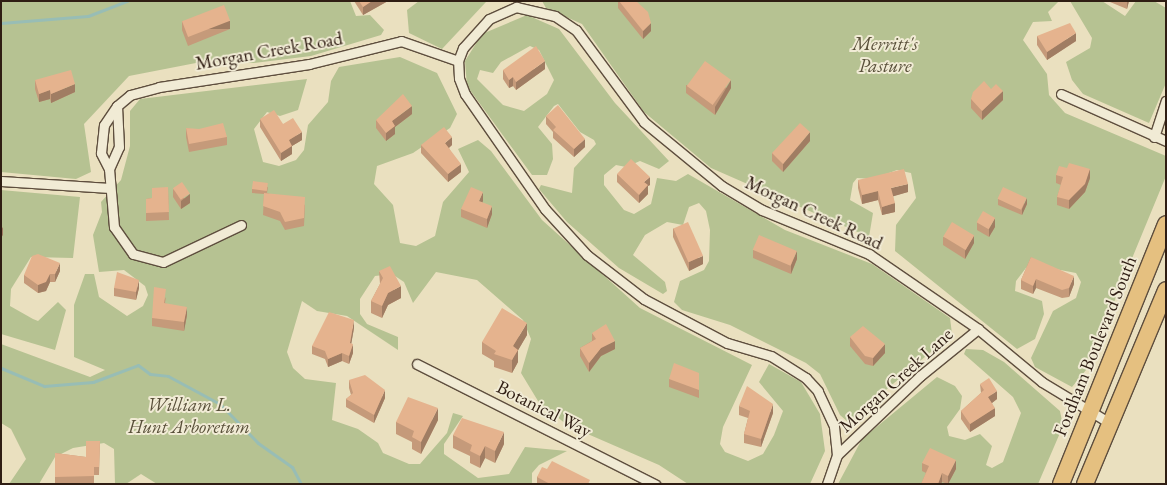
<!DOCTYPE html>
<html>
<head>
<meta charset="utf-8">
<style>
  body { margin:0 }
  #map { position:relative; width:1167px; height:485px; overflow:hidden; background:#eae0bf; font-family:"EB Garamond",serif }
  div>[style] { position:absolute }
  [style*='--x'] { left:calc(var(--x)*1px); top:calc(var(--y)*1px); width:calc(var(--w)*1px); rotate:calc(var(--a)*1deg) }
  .green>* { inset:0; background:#b6c292 }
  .stream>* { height:3px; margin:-1.5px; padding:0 1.5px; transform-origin:1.5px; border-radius:1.5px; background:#98bdb5 }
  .roads { filter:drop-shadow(1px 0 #5e4e3e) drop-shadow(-1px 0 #5e4e3e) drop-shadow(0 1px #5e4e3e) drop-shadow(0 -1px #5e4e3e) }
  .street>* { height:9px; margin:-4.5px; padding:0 4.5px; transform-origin:4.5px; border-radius:4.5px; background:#f1ebd5 }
  .highway>* { height:16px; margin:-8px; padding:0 8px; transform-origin:8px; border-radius:8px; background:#e5c080 }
  .wall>* { inset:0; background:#c59a7a }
  .shaded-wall>* { inset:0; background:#a07d63; transform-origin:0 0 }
  .building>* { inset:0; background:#e5b38e; transform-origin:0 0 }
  span { translate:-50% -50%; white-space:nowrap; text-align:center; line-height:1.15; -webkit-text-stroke:4px #f1ebd5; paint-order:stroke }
  .park-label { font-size:19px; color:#584f39; font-style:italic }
  .street-label { font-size:19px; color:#2f1d13 }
  .frame { position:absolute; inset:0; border:2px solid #2f1d13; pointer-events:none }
</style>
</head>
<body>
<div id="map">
  <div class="green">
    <i style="clip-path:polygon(1px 1px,350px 1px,356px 16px,370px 15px,384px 30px,381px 35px,311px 56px,253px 63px,201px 62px,129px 76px,84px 124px,91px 172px,76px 179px,1px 172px)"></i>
    <i style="clip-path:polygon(419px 1px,486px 1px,486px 2px,442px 49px,409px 33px,407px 10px)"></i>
    <i style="clip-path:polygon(542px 1px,1059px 1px,1048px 12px,1052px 21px,1033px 22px,1023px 40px,1047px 74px,1049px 95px,1065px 113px,1166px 156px,1166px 176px,1086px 370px,1072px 387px,1035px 367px,1031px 358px,1053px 311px,1076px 298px,1081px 282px,1076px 273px,1029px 264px,1016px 281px,1015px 291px,1042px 301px,1044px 314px,1035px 339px,1017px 349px,895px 251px,896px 225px,916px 198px,911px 173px,897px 170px,873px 179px,857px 178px,853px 183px,850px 200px,873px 213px,869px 237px,711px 168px,644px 112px,582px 24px,546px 8px)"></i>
    <i style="clip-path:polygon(1070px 1px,1102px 1px,1125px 16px,1136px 1px,1154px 1px,1166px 8px,1166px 83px,1149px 123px,1083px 94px,1072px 80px,1066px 62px,1090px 48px,1092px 38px)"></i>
    <i style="clip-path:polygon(evenodd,527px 15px,559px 29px,615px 103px,669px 161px,659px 169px,640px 161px,626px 167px,616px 165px,604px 175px,604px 185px,624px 210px,634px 214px,651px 204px,657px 178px,676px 181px,688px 174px,785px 230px,872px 264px,950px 318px,952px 334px,848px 422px,840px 415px,820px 374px,806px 363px,730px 325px,682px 310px,674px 302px,680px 281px,704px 270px,709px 261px,710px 230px,706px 211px,699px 203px,689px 207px,683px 225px,667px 222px,645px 235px,633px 255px,665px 282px,667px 291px,663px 294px,619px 268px,567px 222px,539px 189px,541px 185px,572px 193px,574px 168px,596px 144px,594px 140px,580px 132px,558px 104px,554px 106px,538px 127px,552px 144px,553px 159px,547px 175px,532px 175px,467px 86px,465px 61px,482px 34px,527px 15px,530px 46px,539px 50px,554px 80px,547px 94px,524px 111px,503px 105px,477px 79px,480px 70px,493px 73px,501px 62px,530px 46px)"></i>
    <i style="clip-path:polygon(400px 57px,437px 73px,457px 114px,450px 128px,413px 153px,377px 166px,374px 184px,393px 205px,400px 243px,416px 246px,435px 236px,443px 202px,469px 172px,458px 149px,478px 140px,491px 151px,542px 220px,640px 308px,752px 365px,723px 427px,720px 444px,725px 452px,748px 461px,763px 454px,774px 435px,783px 411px,759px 382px,769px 364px,801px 382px,820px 414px,825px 451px,810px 484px,688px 484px,659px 465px,567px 425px,538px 401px,521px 373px,531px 339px,523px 320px,477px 280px,436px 272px,413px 303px,404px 282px,392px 274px,375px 276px,360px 299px,360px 314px,367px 324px,398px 337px,398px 350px,347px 316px,317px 311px,302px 301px,287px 352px,293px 368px,305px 379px,336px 383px,332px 420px,358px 429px,378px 443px,383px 453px,409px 464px,420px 464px,433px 449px,447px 433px,453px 413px,463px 416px,444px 444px,444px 454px,478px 478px,509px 474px,525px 447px,567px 451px,539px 465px,532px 473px,532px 484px,157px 484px,141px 474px,126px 484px,115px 484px,114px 449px,104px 443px,73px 448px,55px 457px,39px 484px,9px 484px,26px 459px,11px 429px,1px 423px,1px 344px,90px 377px,105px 370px,74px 357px,74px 305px,85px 274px,94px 274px,99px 297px,127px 316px,143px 306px,148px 295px,145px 286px,124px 270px,99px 272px,93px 235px,102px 212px,101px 202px,121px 180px,130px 146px,130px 111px,140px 99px,307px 79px,298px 110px,280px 116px,267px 112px,254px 129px,263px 162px,279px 166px,296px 160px,304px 150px,308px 125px,328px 102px,331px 81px,339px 67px)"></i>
    <i style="clip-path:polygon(1px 190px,80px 197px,73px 258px,31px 257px,11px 289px,10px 306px,33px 319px,38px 321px,58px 302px,66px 310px,55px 350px,1px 334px)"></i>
    <i style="clip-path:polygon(966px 349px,983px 350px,1004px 362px,1060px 411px,1063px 426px,1038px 484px,838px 484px,862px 439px,937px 377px,955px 386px,962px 396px,960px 409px,947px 427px,949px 436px,965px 440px,980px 434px,992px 446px,986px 465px,992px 468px,1003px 462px,1021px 413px,1013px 397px,964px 354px)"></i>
  </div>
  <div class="stream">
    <i style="--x:1;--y:23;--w:87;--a:-4.6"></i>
    <i style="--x:88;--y:16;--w:42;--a:-21"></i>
    <i style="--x:1;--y:368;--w:47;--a:22.7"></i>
    <i style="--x:44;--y:386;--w:49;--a:-4.7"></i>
    <i style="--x:93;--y:382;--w:48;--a:-20.7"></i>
    <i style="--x:138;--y:365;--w:15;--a:37"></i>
    <i style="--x:150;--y:374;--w:18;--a:6"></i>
    <i style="--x:168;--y:376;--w:59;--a:28.3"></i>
    <i style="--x:220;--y:404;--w:54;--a:45.7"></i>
    <i style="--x:258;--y:443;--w:42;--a:35.2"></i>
    <i style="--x:292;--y:467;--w:19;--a:62"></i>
  </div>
  <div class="roads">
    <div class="street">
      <i style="--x:1061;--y:94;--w:115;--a:24.1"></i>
      <i style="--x:1154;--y:137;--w:38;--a:-72"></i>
      <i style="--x:109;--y:169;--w:24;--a:-66"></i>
      <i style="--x:119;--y:147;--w:41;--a:-92.8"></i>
      <i style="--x:1;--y:181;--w:109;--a:3.7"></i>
      <i style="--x:241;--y:225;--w:86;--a:154.6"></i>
      <i style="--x:163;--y:262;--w:31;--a:-165"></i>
      <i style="--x:133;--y:254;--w:33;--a:-125"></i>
      <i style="--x:114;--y:227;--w:58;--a:-94.9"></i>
      <i style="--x:109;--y:169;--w:18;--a:-117"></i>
      <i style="--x:101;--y:153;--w:28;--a:-84"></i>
      <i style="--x:104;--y:125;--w:23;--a:-56"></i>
      <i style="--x:117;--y:106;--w:17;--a:-40"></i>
      <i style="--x:130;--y:95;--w:30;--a:-15"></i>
      <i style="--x:159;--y:87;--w:152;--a:-8.7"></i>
      <i style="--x:309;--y:64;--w:95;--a:-14"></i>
      <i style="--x:401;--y:41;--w:60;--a:19.3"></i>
      <i style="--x:417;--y:364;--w:267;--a:26.8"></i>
      <i style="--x:837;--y:455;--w:115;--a:-43.6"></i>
      <i style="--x:920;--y:376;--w:75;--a:-39"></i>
      <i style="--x:827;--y:484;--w:31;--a:-71"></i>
      <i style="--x:837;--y:455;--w:29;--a:-96"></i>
      <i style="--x:834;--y:426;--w:38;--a:-115"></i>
      <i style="--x:818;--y:391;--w:18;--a:-133"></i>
      <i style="--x:806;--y:378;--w:41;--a:-147.8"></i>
      <i style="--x:771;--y:356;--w:46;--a:-163.5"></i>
      <i style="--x:727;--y:343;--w:94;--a:-152.1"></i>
      <i style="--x:644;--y:299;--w:72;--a:-142.3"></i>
      <i style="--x:587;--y:255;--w:62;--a:-132.4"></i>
      <i style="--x:545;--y:209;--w:140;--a:-124.8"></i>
      <i style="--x:465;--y:94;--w:17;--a:-111"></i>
      <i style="--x:459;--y:78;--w:17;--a:-93"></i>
      <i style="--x:458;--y:61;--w:14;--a:-69"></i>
      <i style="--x:463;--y:48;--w:39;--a:-48"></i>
      <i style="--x:489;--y:19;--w:30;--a:-24"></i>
      <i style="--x:516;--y:7;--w:40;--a:13"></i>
      <i style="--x:555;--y:16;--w:25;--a:34"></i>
      <i style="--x:576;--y:30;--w:114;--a:53.5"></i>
      <i style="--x:644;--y:122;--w:101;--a:39.4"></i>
      <i style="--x:722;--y:186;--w:47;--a:31"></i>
      <i style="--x:762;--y:210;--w:116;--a:22.4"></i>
      <i style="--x:869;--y:254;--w:132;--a:34.5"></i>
      <i style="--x:978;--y:329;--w:83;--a:39.6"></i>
      <i style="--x:1042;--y:382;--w:79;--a:31.1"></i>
    </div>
    <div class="highway">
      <i style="--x:1061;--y:484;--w:280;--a:-68"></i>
      <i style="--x:1085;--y:484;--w:210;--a:-67.3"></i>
    </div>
  </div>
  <div class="wall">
    <i style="clip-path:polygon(354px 1px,388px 1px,363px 15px)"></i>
    <i style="clip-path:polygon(618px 1px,636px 1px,651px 31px,643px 39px,618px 8px)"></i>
    <i style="clip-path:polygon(1110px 1px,1129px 1px,1127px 9px,1110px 2px)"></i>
    <i style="clip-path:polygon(182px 21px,230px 29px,188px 46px,182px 30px)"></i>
    <i style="clip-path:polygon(1037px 36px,1076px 41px,1047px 60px,1037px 45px)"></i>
    <i style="clip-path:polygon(545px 69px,516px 90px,513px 86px,509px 88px,503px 79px,503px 70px)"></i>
    <i style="clip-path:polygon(35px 80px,75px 92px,51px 103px,50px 99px,39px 102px,35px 89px)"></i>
    <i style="clip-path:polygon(686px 85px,731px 88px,715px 115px,686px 93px)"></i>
    <i style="clip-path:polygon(971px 99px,1003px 100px,982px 120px,971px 108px)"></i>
    <i style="clip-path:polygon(412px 114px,395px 127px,395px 134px,386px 141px,376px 128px,376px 120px)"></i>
    <i style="clip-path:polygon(546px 116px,585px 147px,574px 157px,553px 138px,553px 132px,546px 124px)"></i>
    <i style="clip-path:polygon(260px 119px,283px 124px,302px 140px,292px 146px,292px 154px,281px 161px,260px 127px)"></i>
    <i style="clip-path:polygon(186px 128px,227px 137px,227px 145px,189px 152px,186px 137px)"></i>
    <i style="clip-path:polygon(810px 141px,783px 172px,772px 161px,772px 153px)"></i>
    <i style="clip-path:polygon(421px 145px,452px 145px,449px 148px,461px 172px,448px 182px,421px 153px)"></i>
    <i style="clip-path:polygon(617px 174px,650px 185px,648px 186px,648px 194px,639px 203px,617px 182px)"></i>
    <i style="clip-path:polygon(1056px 175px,1090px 178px,1085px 192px,1069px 209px,1057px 205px,1057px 197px,1061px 185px,1056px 183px)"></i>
    <i style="clip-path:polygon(858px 180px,908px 192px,893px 196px,895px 212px,882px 215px,878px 200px,862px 204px,858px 188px)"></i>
    <i style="clip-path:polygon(168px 187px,169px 220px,146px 221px,146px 199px,152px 198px)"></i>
    <i style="clip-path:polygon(268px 187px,267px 193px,305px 205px,304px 226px,285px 230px,280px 221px,263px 215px,264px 194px,252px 193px,252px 189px)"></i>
    <i style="clip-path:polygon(173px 189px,190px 203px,181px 209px,173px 197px)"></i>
    <i style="clip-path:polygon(998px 199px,1027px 204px,1022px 215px,998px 205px)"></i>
    <i style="clip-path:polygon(483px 201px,482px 202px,492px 214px,487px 228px,461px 217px,461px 209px)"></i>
    <i style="clip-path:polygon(977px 222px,995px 227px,989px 237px,977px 230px)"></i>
    <i style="clip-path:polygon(673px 228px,703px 264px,689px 271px,673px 237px)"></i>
    <i style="clip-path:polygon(943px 237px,974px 243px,965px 259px,943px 245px)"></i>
    <i style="clip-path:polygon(753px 250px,797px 259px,791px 274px,753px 258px)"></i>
    <i style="clip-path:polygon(1031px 257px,1074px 284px,1069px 297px,1062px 298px,1036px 288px,1033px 294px,1021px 289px,1021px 280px)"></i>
    <i style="clip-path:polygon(60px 271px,55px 282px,50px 282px,46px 291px,38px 293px,24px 283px,24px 275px)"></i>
    <i style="clip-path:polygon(379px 271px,401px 298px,388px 305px,382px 318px,371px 313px,371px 301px,380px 284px)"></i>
    <i style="clip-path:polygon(114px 288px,139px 288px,136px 300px,114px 296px)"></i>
    <i style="clip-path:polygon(166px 297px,165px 303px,187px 315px,184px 331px,152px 326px,152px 318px)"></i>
    <i style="clip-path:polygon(354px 328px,351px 344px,353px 353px,349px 364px,342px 361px,328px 367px,325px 359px,312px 354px,312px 346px)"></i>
    <i style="clip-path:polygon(592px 333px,615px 349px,601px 356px,589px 372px,580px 356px,580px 348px,592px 341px)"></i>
    <i style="clip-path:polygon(527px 335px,518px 350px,518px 362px,512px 373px,494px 367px,494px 361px,482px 354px,482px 342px)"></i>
    <i style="clip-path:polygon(850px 337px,885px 353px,873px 366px,865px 364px,850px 346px)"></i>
    <i style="clip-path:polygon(699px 373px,699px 398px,669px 387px,669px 379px)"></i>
    <i style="clip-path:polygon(349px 380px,385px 398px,374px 423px,346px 407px,346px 399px,351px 395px,349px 388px)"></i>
    <i style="clip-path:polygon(980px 384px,997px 399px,992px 403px,995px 416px,970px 432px,961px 419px,961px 411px,981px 393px)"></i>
    <i style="clip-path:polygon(739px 406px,773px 413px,761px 447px,744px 443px,744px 434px,748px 418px,739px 415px)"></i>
    <i style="clip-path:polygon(438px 420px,421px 454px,412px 449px,412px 442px,396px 434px,396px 422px)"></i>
    <i style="clip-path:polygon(453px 435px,504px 444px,495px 463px,485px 458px,480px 468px,470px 463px,470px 456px,453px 448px)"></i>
    <i style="clip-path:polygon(100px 441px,99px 475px,94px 475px,94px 484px,55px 484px,55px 453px,86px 457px)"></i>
    <i style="clip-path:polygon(922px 463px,956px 469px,948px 484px,942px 482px,941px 484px,921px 484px,926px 473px,922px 471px)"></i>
    <i style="clip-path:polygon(547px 469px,590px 484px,537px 484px,537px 477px)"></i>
  </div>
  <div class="shaded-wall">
    <i style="clip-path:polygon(372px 1px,388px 1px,363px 15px,363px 7px)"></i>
    <i style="clip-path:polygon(1127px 1px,1129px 1px,1127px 9px)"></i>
    <i style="left:230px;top:21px;width:8px;height:45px;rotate:90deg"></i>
    <i style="clip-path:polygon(651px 23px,651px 31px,643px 39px,643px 31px)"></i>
    <i style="clip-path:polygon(1076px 33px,1076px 41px,1047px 60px,1047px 52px)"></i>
    <i style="clip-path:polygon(545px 61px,545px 69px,516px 90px,516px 82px)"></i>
    <i style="clip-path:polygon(513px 77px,513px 86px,509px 88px,509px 80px)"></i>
    <i style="clip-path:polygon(731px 80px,731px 88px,715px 115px,715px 107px)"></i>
    <i style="clip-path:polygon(75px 84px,75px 92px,51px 103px,51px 94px)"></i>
    <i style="clip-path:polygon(50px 90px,50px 99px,39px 102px,39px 94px)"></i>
    <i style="clip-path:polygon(1003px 91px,1003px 100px,982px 120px,982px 111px)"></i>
    <i style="clip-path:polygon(412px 106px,412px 114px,395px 127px,395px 134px,386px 141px,386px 133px,392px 121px)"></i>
    <i style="clip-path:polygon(302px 132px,302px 140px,292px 146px,292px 154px,281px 161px,281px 153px,289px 140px)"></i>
    <i style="clip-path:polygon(810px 132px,810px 141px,783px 172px,783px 164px)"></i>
    <i style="clip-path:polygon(452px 137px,452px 145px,445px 151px,445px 143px)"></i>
    <i style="clip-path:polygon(585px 139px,585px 147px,574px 157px,574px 149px)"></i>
    <i style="clip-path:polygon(461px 164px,461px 172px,448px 182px,448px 174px)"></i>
    <i style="clip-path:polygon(1090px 169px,1090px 178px,1085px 192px,1069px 209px,1069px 200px)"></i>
    <i style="clip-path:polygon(650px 177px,650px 185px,648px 186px,648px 194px,639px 203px,639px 195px,644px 182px)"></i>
    <i style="clip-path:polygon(908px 184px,908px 192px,891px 197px,891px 188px)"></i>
    <i style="clip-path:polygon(878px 191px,878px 200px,862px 204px,862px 195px)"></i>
    <i style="clip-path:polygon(483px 192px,483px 201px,479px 209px,479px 201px)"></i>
    <i style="clip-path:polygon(190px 194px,190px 203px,181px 209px,181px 201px)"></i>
    <i style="clip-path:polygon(1027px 198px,1027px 204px,1022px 215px,1022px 209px)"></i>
    <i style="clip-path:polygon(895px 203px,895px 212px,882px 215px,882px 207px)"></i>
    <i style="clip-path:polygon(492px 206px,492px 214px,487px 228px,487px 219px)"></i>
    <i style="clip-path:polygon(995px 218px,995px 227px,989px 237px,989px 229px)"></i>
    <i style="clip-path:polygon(3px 227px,3px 235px,1px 238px,1px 230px)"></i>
    <i style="clip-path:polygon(974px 235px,974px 243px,965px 259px,965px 251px)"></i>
    <i style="clip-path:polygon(797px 251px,797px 259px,791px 274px,791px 265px)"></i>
    <i style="clip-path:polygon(703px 256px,703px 264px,689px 271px,689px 262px)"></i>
    <i style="clip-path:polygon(60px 263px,60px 271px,55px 282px,55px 274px)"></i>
    <i style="clip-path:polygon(50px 274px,50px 282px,46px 291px,38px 293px,38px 285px)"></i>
    <i style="clip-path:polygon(1074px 276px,1074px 284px,1069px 297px,1069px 288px)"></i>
    <i style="clip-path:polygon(1036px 279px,1036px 288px,1033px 294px,1033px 286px)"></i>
    <i style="clip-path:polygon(139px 280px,139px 288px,136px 300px,136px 292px)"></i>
    <i style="clip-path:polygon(401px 286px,401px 298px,388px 305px,382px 318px,382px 306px,388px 293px)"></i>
    <i style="clip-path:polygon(187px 307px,187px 315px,184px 331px,184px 322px)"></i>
    <i style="clip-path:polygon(354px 320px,354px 328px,350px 351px,350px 343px)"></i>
    <i style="clip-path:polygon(527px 323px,527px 335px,513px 359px,513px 346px)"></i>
    <i style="clip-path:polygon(615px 341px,615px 349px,601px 356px,589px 372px,589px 363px,601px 348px)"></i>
    <i style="clip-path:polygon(353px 344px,353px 353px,349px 364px,349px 356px)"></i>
    <i style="clip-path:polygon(885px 344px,885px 353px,873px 366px,873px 358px)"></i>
    <i style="clip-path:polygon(518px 350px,518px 362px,512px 373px,512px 360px)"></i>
    <i style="clip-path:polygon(342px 353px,342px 361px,328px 367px,328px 359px)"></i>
    <i style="clip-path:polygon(385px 390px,385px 398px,374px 423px,374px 415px)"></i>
    <i style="clip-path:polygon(997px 391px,997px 399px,988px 406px,988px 397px)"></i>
    <i style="clip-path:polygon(773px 404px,773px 413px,761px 447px,761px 439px)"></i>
    <i style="clip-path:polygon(438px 408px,438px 420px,421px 454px,421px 442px)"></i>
    <i style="clip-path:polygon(995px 408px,995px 416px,970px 432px,970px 424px)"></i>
    <i style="clip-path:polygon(504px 432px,504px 444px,495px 463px,495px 451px)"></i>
    <i style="clip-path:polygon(485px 446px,485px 458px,480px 468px,480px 456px)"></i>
    <i style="clip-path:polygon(956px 460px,956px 469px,948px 484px,948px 476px)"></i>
    <i style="clip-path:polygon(942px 473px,942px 482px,941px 484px,938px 484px)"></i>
  </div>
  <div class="building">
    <i style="clip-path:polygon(359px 1px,372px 1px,363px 7px)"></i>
    <i style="clip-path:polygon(619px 1px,636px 1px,648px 12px,651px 23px,643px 31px)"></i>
    <i style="left:224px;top:5px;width:17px;height:45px;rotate:69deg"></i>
    <i style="clip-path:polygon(1070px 23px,1076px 33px,1047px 52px,1037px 36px)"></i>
    <i style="clip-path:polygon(536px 46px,545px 61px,516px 82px,513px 77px,509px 80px,503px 70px)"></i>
    <i style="left:705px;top:61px;width:32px;height:31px;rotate:36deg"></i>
    <i style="clip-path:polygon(71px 70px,75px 84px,51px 94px,50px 90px,39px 94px,35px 80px)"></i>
    <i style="clip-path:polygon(984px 81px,991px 89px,996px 84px,1003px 91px,982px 111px,971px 99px,973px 92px)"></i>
    <i style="clip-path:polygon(403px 94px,412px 106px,392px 121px,395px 126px,386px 133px,376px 120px)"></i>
    <i style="clip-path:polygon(558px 105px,585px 139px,574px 149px,553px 130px,556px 127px,546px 116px)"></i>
    <i style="clip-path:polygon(274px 110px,283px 124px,293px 118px,302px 132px,289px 140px,292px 146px,281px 153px,260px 119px)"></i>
    <i style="clip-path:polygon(223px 123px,227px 137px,189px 144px,186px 128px,199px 129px)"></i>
    <i style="clip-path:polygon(800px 123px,810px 132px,783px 164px,772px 153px)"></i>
    <i style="clip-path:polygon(444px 127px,452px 137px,445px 143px,461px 164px,448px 174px,421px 145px)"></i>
    <i style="clip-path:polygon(631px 159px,650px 177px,644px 182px,648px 185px,639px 195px,617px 174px)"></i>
    <i style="clip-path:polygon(1069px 163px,1090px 169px,1085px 184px,1069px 200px,1057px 197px,1063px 177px,1056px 175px,1059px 166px,1067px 168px)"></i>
    <i style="clip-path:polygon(904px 169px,908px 184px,891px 188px,895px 203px,882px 207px,878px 191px,862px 195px,858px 180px)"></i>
    <i style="left:253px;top:181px;width:15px;height:8px;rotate:8deg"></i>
    <i style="left:182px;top:182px;width:14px;height:11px;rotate:56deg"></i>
    <i style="clip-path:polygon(168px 187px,169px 212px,146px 213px,146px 199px,152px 198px,152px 188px)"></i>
    <i style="clip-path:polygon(471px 187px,483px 192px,479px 201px,492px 206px,487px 219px,461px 209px)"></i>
    <i style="left:1003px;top:187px;width:26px;height:13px;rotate:25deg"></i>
    <i style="clip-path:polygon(264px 193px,305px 197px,304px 218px,285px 222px,280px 212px,263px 206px)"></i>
    <i style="left:983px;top:211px;width:14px;height:13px;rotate:30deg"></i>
    <i style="left:688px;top:222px;width:37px;height:16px;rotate:66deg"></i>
    <i style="left:952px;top:222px;width:26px;height:17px;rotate:31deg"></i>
    <i style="left:759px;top:235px;width:41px;height:16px;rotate:23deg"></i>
    <i style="clip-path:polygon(38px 254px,60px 263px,55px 274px,50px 274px,46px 282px,38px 285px,24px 275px,32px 256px)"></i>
    <i style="clip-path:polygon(1031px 257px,1074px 276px,1069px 288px,1062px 290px,1036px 279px,1033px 286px,1021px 280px)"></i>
    <i style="clip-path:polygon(390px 266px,401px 286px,388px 293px,382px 306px,371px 301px,383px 278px,379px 271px)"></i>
    <i style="clip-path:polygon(117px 272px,139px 280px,136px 292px,114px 288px)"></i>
    <i style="clip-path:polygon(154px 287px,166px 289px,164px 303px,187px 307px,184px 322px,152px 318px)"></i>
    <i style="clip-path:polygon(502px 308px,527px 323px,513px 346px,518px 350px,512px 360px,494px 354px,496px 351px,482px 342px)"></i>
    <i style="clip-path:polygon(329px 312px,354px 320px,350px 343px,353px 344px,349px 356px,342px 353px,328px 359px,325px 351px,312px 346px)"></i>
    <i style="clip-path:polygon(606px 324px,615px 341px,601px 348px,589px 363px,580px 348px,596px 339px,592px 333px)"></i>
    <i style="clip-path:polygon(863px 326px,885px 344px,873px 358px,865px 356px,850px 337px)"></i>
    <i style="clip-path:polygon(674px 363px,699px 373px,699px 390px,669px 379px)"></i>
    <i style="clip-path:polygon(365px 375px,385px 390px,374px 415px,346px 399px,353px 393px,349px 380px)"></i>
    <i style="clip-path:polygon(989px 378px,997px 391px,988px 397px,995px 408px,970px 424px,961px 411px,984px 390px,980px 384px)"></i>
    <i style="clip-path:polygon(747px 386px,773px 404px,761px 439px,744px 434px,750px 411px,739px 406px)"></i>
    <i style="clip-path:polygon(408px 397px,438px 408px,421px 442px,412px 437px,414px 431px,396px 422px)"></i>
    <i style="clip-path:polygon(462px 418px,504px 432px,495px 451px,485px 446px,480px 456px,470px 451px,472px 445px,453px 435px)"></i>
    <i style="clip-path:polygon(86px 441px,100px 441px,99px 467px,94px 467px,94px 476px,55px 477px,55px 453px,86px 457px)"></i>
    <i style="clip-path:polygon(930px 448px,956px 460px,948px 476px,942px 473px,938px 484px,921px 484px,929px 466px,922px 463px)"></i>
    <i style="clip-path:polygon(552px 461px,590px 480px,588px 484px,550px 484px,537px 477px,542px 467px,547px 469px)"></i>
  </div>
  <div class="park-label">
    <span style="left:885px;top:55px">Merritt's<br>Pasture</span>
    <span style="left:189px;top:416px">William L.<br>Hunt Arboretum</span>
  </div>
  <div class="street-label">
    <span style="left:269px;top:51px;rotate:-10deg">Morgan Creek Road</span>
    <span style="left:814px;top:213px;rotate:25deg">Morgan Creek Road</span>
    <span style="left:1095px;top:346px;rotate:-68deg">Fordham Boulevard South</span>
    <span style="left:896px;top:380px;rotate:-42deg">Morgan Creek Lane</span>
    <span style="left:544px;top:409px;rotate:27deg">Botanical Way</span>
  </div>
  <div class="frame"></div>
</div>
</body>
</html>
